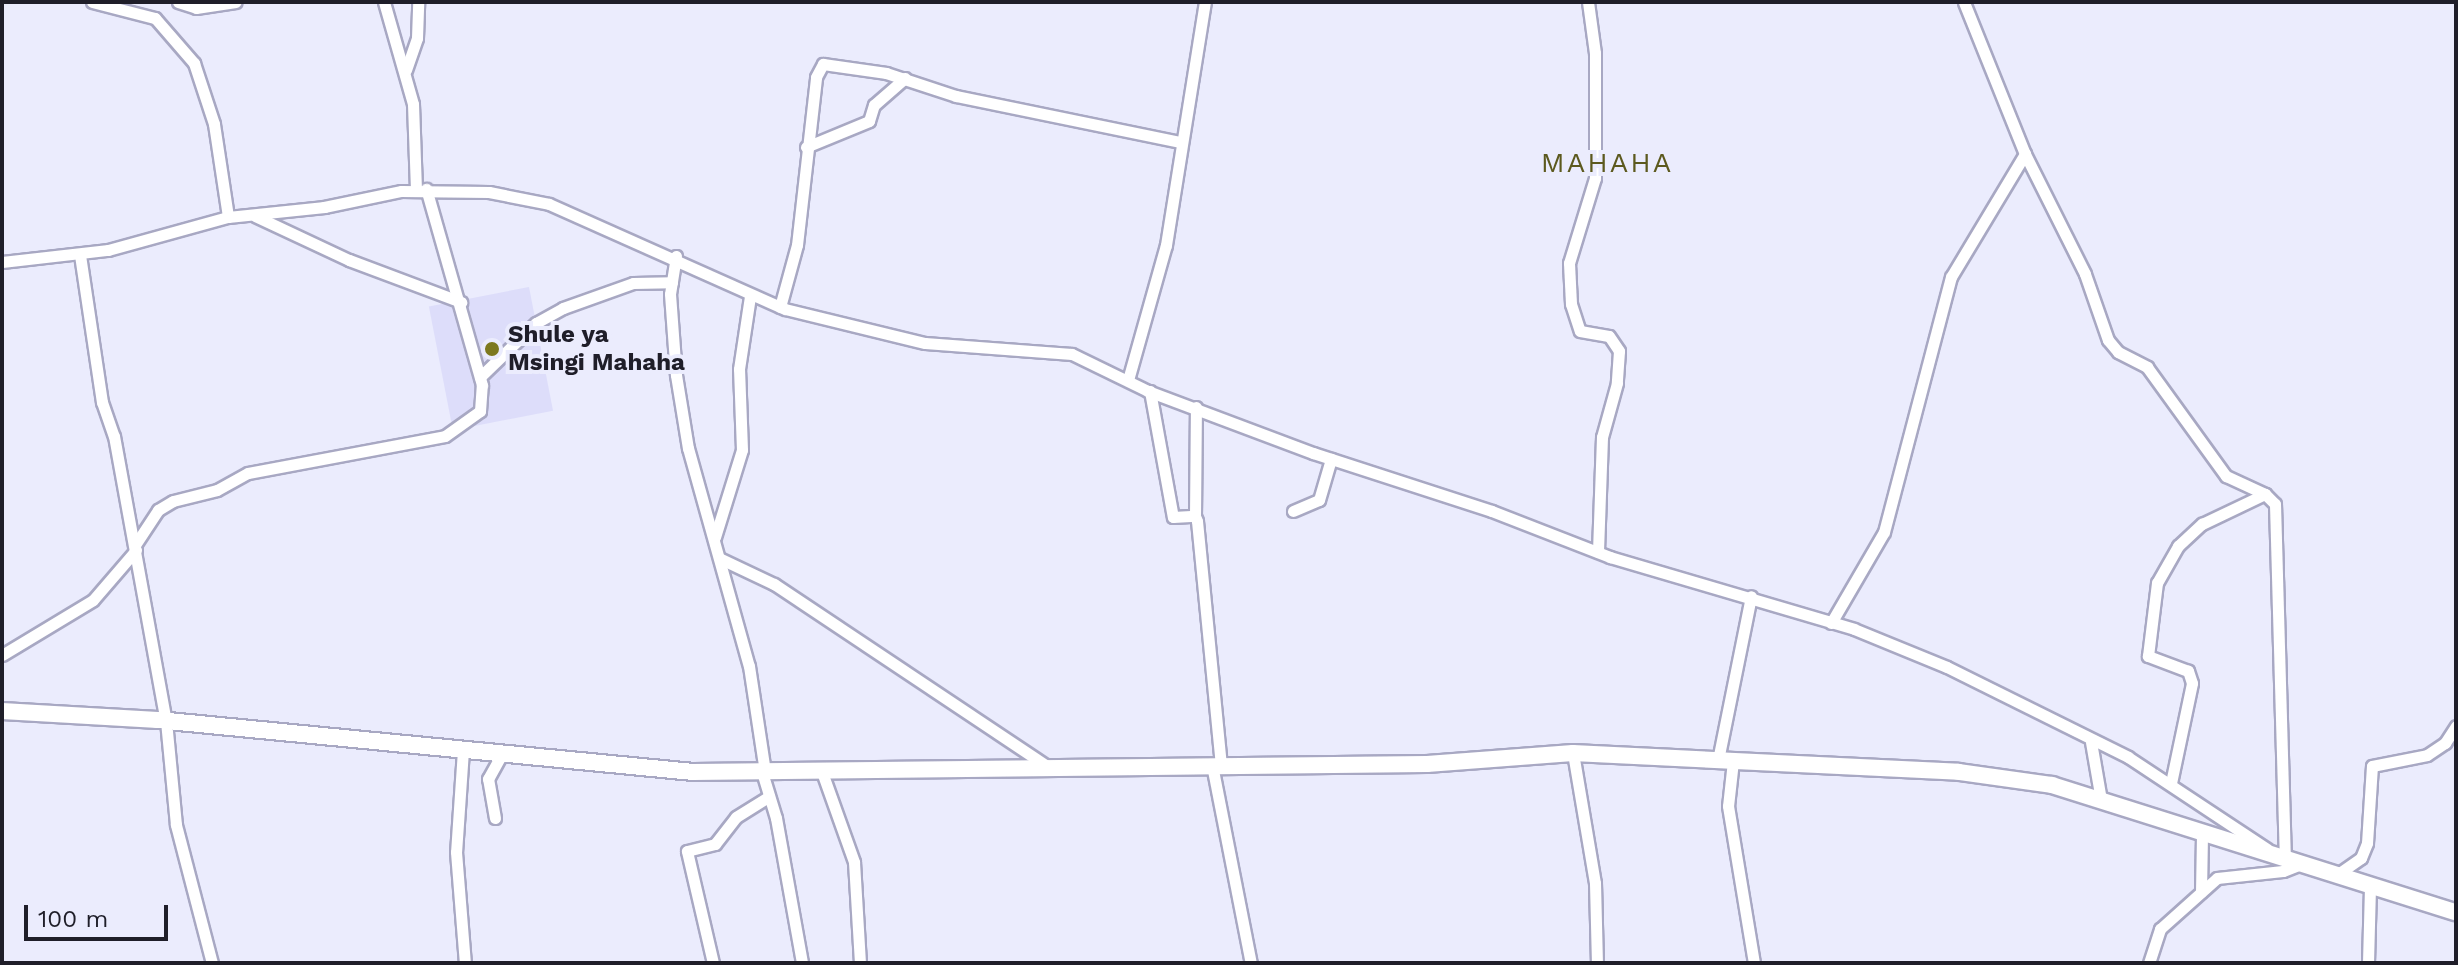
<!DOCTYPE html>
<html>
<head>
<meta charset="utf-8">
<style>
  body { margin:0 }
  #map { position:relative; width:2458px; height:965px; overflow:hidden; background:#ebecfd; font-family:"Work Sans",sans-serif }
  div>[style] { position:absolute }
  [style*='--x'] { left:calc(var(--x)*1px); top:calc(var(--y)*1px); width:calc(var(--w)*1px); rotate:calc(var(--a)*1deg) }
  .built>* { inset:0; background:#ddddfa; transform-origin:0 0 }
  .roads { filter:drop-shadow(2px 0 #a8a8c3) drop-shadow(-2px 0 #a8a8c3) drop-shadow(0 2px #a8a8c3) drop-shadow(0 -2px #a8a8c3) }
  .minor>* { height:11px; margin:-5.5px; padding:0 5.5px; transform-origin:5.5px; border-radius:5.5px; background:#fff }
  .secondary>* { height:16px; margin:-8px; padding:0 8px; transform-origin:8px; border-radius:8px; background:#fff }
  .dots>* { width:22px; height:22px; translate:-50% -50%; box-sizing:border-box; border:4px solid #ebecfd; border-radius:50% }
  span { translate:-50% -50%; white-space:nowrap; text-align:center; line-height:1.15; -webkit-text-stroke:8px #ebecfd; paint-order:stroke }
  .poi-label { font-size:24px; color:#1f1e29; font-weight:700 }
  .left { translate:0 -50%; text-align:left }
  .quarter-label { font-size:28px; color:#5c591e; letter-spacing:2px }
  .frame { position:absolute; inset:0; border:4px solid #1f1e29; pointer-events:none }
  .scale { position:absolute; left:24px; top:905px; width:144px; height:36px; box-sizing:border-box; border:4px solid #1f1e29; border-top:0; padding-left:10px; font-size:24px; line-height:28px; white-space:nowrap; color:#1f1e29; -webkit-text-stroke:6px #ebecfd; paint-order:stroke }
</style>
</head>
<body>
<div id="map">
  <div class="built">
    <i style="left:529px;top:287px;width:126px;height:102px;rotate:79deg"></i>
  </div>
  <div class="roads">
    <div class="minor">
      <i style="--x:92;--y:2;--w:65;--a:14.3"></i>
      <i style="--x:155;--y:18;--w:60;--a:49.1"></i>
      <i style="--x:194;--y:63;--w:64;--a:71.8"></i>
      <i style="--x:214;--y:124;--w:94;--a:81.4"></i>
      <i style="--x:178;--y:2;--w:19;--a:18"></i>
      <i style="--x:196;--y:8;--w:40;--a:-8.5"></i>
      <i style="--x:384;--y:2;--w:106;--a:74.1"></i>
      <i style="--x:413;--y:104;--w:86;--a:88"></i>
      <i style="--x:1588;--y:2;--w:51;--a:82.2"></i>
      <i style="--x:1595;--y:53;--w:125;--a:90"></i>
      <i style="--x:1595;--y:178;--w:89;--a:107"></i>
      <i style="--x:1569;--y:263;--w:41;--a:87.2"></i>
      <i style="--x:1571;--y:304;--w:28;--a:72"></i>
      <i style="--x:1580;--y:331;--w:29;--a:10"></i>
      <i style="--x:1609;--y:336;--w:18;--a:56"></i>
      <i style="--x:1619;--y:351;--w:32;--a:94"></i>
      <i style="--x:1617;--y:383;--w:56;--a:105.5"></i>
      <i style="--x:1602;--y:437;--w:115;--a:92"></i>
      <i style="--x:406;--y:70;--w:34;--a:-71"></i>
      <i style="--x:417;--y:38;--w:36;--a:-88"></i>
      <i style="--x:806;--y:147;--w:68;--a:-22.4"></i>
      <i style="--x:869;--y:121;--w:17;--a:-73"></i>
      <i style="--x:874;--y:105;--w:41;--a:-41.1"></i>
      <i style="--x:2025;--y:154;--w:134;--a:63.4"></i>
      <i style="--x:2085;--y:274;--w:70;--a:70.8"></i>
      <i style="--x:2108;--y:340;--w:16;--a:50"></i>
      <i style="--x:2118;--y:352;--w:33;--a:27"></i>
      <i style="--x:2147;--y:367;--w:135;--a:54.1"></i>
      <i style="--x:2226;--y:476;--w:43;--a:24.8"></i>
      <i style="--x:2265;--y:494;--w:14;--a:45"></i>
      <i style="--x:2275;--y:504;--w:355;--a:88.4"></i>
      <i style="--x:255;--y:216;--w:104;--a:25.1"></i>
      <i style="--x:349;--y:260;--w:120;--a:20.6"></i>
      <i style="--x:80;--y:255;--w:149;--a:81.5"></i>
      <i style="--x:102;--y:402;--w:36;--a:71"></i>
      <i style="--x:114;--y:436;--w:290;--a:79.7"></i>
      <i style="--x:166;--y:721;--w:104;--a:84.5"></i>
      <i style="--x:176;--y:825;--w:143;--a:75.4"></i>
      <i style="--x:676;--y:256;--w:38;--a:99"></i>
      <i style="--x:670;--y:294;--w:81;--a:85.8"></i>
      <i style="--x:676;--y:375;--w:74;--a:80.7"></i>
      <i style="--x:688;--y:448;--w:226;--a:74.4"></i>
      <i style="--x:749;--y:666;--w:107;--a:81.4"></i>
      <i style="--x:2;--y:262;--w:107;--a:-6.5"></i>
      <i style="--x:108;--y:250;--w:124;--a:-15.4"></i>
      <i style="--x:228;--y:217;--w:97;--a:-5.9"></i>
      <i style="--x:324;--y:207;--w:79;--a:-11.7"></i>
      <i style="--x:401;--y:191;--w:88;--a:0.7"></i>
      <i style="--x:489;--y:192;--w:61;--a:11.3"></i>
      <i style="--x:549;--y:204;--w:258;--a:24"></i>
      <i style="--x:785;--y:309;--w:144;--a:13.7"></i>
      <i style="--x:925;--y:343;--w:147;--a:4.3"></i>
      <i style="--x:1072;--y:354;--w:85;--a:26"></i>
      <i style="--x:1148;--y:391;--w:176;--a:20.6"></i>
      <i style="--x:1313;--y:453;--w:188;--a:18"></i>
      <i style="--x:1492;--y:511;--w:127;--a:21.3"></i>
      <i style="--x:1610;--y:557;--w:254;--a:16.4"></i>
      <i style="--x:1854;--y:629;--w:100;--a:22.2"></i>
      <i style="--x:1947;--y:667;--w:202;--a:26.4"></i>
      <i style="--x:2128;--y:757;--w:167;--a:33.5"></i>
      <i style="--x:780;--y:307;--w:64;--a:-74.7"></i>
      <i style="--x:797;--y:245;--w:169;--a:-83.5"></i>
      <i style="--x:816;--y:77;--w:15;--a:-62"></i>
      <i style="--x:823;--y:64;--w:64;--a:8.1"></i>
      <i style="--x:886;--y:73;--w:74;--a:18.2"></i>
      <i style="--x:956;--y:96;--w:230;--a:11.6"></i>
      <i style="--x:480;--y:377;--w:78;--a:-44"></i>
      <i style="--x:536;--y:323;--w:31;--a:-29"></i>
      <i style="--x:563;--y:308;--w:74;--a:-19.7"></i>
      <i style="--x:633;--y:283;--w:39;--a:-1"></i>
      <i style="--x:1128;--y:380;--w:140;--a:-74.3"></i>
      <i style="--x:1166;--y:245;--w:246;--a:-80.9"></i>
      <i style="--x:1150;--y:391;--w:128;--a:79.7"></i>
      <i style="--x:1173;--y:517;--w:22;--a:-3"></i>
      <i style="--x:1195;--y:516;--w:5;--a:68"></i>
      <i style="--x:1197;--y:521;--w:245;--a:84.4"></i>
      <i style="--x:1293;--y:511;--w:28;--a:-23"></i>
      <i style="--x:1319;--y:500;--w:43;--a:-73.7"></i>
      <i style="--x:1195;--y:516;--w:109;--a:-89.5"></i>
      <i style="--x:715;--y:537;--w:91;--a:-72.8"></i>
      <i style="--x:742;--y:450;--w:81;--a:-92.1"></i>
      <i style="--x:739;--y:369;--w:74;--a:-81.4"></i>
      <i style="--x:135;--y:545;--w:42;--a:-56.7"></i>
      <i style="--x:158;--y:510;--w:17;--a:-31"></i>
      <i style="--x:173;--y:501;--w:45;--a:-14"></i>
      <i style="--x:217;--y:490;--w:35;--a:-29"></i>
      <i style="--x:248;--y:473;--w:200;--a:-10.6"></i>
      <i style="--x:445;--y:436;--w:43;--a:-35.5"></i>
      <i style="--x:480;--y:411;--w:26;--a:-86"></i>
      <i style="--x:482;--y:385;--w:204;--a:-105.9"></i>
      <i style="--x:721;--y:559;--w:59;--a:25.3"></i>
      <i style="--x:774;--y:584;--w:329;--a:33.7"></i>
      <i style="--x:1831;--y:623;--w:105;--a:-59.8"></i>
      <i style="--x:1884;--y:532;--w:264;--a:-75.3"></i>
      <i style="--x:1951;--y:277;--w:144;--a:-59"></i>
      <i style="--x:2025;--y:154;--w:164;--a:-111.9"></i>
      <i style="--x:2;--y:655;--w:106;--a:-31.1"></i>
      <i style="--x:93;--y:600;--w:66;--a:-49.3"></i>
      <i style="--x:2091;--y:742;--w:59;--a:80.2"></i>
      <i style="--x:463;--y:750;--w:102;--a:93.9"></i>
      <i style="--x:456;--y:852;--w:111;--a:85.4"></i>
      <i style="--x:1573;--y:753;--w:132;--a:80.4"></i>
      <i style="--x:1595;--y:883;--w:80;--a:88.6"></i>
      <i style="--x:1718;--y:760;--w:167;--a:-78.6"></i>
      <i style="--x:1733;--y:761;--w:45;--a:96.3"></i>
      <i style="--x:1728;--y:806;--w:159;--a:80.6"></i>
      <i style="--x:1212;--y:765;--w:202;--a:78.9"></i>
      <i style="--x:762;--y:772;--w:48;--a:73.1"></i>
      <i style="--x:776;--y:818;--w:147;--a:79.8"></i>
      <i style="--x:822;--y:772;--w:96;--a:70.4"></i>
      <i style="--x:854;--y:862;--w:101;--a:86.6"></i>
      <i style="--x:2171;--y:783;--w:102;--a:-78.1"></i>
      <i style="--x:2192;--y:683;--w:13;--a:-108"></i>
      <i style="--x:2188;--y:671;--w:43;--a:-159.4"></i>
      <i style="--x:2148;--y:656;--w:74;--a:-83"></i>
      <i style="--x:2157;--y:583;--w:43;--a:-60.4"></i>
      <i style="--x:2178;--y:546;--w:33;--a:-43"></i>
      <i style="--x:2202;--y:524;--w:70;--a:-25.5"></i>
      <i style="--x:495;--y:818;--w:40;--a:-100"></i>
      <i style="--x:488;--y:779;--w:29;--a:-61"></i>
      <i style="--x:2338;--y:874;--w:28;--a:-35"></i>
      <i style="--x:2361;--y:858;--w:16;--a:-68"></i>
      <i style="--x:2367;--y:843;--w:77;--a:-86.3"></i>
      <i style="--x:2372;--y:766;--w:56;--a:-11.3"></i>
      <i style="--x:2427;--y:755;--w:22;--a:-34"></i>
      <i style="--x:2445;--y:743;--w:20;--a:-57"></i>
      <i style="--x:2201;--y:892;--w:60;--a:-89"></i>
      <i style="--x:713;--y:963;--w:115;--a:-103.1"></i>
      <i style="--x:687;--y:851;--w:29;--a:-14"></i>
      <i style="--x:715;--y:844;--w:34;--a:-52"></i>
      <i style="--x:736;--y:817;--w:39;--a:-32"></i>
      <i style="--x:2149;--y:963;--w:36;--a:-72"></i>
      <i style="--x:2160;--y:929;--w:76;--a:-41.8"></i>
      <i style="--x:2217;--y:878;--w:66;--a:-6.1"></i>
      <i style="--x:2283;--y:871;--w:19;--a:-21"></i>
      <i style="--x:2368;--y:963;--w:79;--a:-88.5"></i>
    </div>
    <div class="secondary">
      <i style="--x:2;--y:711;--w:156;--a:3.3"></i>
      <i style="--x:158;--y:720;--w:538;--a:5.55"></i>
      <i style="--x:693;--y:772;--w:734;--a:-0.62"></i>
      <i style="--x:1427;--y:764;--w:146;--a:-4.3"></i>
      <i style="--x:1573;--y:753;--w:386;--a:2.8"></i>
      <i style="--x:1959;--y:772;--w:94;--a:8"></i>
      <i style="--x:2052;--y:785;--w:423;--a:17.5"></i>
    </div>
  </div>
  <div class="dots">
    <i style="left:492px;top:349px;background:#7d791f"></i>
  </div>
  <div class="poi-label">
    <span class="left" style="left:508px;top:349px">Shule ya<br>Msingi Mahaha</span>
  </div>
  <div class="quarter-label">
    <span style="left:1607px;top:163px">MAHAHA</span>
  </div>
  <div class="frame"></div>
  <div class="scale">100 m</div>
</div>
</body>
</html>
